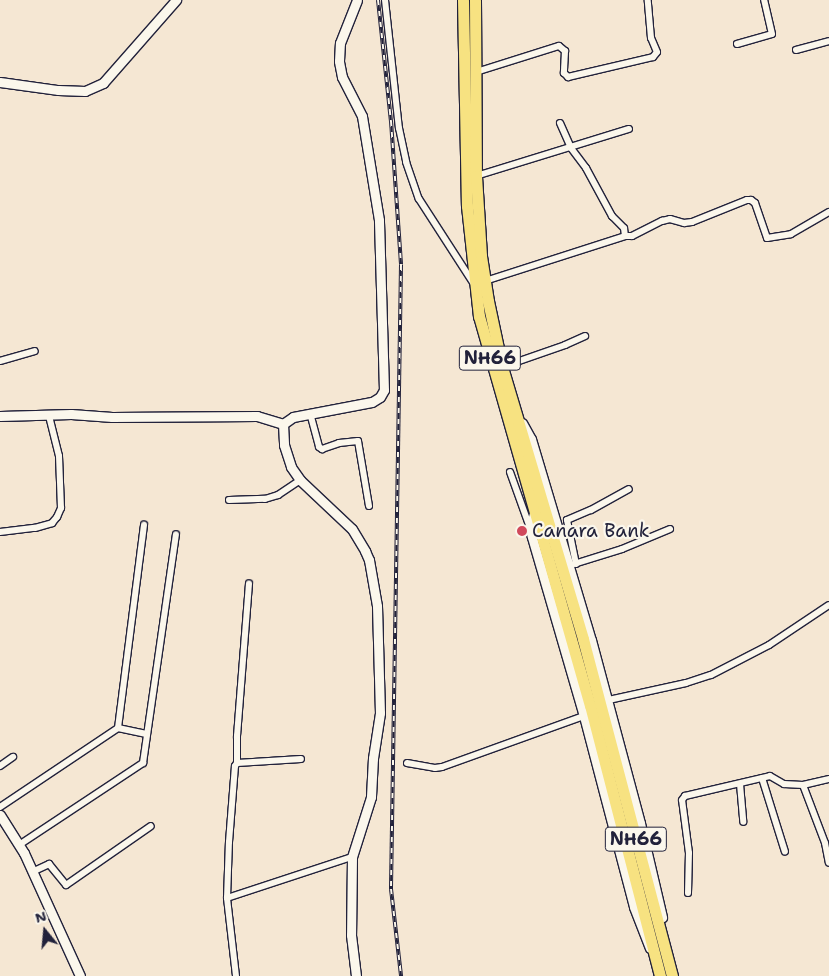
<!DOCTYPE html>
<html>
<head>
<meta charset="utf-8">
<style>
  body { margin:0 }
  #map { position:relative; width:829px; height:976px; overflow:hidden; background:#f5e7d3; font-family:"Shantell Sans",sans-serif }
  div>[style] { position:absolute }
  [style*='--x'] { left:calc(var(--x)*1px); top:calc(var(--y)*1px); width:calc(var(--w)*1px); rotate:calc(var(--a)*1deg) }
  .roads { filter:drop-shadow(1px 0 #22223b) drop-shadow(-1px 0 #22223b) drop-shadow(0 1px #22223b) drop-shadow(0 -1px #22223b) }
  .street>* { height:6px; margin:-3px; padding:0 3px; transform-origin:3px; border-radius:3px; background:#fbf7ec }
  .secondary>* { height:9px; margin:-4.5px; padding:0 4.5px; transform-origin:4.5px; border-radius:4.5px; background:#fbf7ec }
  .highway>* { height:11px; margin:-5.5px; padding:0 5.5px; transform-origin:5.5px; border-radius:5.5px; background:#f7e281 }
  .rail>* { height:4px; margin-top:-2px; transform-origin:0; background:repeating-linear-gradient(90deg,#fbf7ec 0 5.5px,#22223b 0 11px); box-sizing:border-box; border-block:1px solid #22223b }
  .dots>* { width:14px; height:14px; translate:-50% -50%; box-sizing:border-box; border:2px solid #fbf7ec; border-radius:50% }
  span { translate:-50% -50%; white-space:nowrap; text-align:center; line-height:1.15; -webkit-text-stroke:4.5px #fbf7ec; paint-order:stroke }
  .shield-label span { padding:1px 4px; background:#fbf7ec; border:1px solid; border-radius:4px; -webkit-text-stroke-width:0 }
  .shield-label { font-size:18px; color:#22223b; font-weight:700 }
  .poi-label { font-size:19px; color:#22223b }
  .left { translate:0 -50%; text-align:left }
  .north { position:absolute; left:20px; top:906px; width:50px; height:50px; -webkit-text-stroke:4px #fbf7ec; paint-order:stroke; rotate:343deg; font-size:14px; font-weight:700; line-height:20px; text-align:center; color:#22223b }
  .north::after { content:''; display:block; margin:auto; width:18px; height:22px; background:#22223b; clip-path:polygon(50% 0,100% 100%,50% 72%,0 100%) }
</style>
</head>
<body>
<div id="map">
  <div class="roads">
    <div class="street">
      <i style="--x:385;--y:0;--w:129;--a:83.8"></i>
      <i style="--x:399;--y:128;--w:35;--a:78"></i>
      <i style="--x:406;--y:162;--w:39;--a:71"></i>
      <i style="--x:419;--y:199;--w:101;--a:57.1"></i>
      <i style="--x:737;--y:44;--w:36;--a:-16"></i>
      <i style="--x:772;--y:34;--w:35;--a:-103"></i>
      <i style="--x:796;--y:50;--w:34;--a:-15"></i>
      <i style="--x:476;--y:72;--w:87;--a:-17.4"></i>
      <i style="--x:559;--y:46;--w:8;--a:40"></i>
      <i style="--x:565;--y:51;--w:22;--a:93"></i>
      <i style="--x:564;--y:73;--w:6;--a:45"></i>
      <i style="--x:568;--y:77;--w:87;--a:-13.2"></i>
      <i style="--x:653;--y:57;--w:6;--a:-51"></i>
      <i style="--x:657;--y:52;--w:15;--a:-113"></i>
      <i style="--x:651;--y:38;--w:38;--a:-95"></i>
      <i style="--x:560;--y:123;--w:27;--a:66"></i>
      <i style="--x:571;--y:148;--w:25;--a:53"></i>
      <i style="--x:586;--y:168;--w:55;--a:61.6"></i>
      <i style="--x:612;--y:216;--w:17;--a:45"></i>
      <i style="--x:624;--y:228;--w:8;--a:83"></i>
      <i style="--x:476;--y:176;--w:160;--a:-17.1"></i>
      <i style="--x:485;--y:281;--w:147;--a:-17.8"></i>
      <i style="--x:625;--y:236;--w:7;--a:0"></i>
      <i style="--x:632;--y:236;--w:34;--a:-27"></i>
      <i style="--x:662;--y:221;--w:8;--a:-14"></i>
      <i style="--x:670;--y:219;--w:15;--a:16"></i>
      <i style="--x:684;--y:223;--w:8;--a:-7"></i>
      <i style="--x:692;--y:222;--w:59;--a:-21.8"></i>
      <i style="--x:747;--y:200;--w:4;--a:0"></i>
      <i style="--x:751;--y:200;--w:5;--a:37"></i>
      <i style="--x:755;--y:203;--w:37;--a:71"></i>
      <i style="--x:767;--y:238;--w:24;--a:-9"></i>
      <i style="--x:791;--y:234;--w:44;--a:-30.1"></i>
      <i style="--x:0;--y:361;--w:36;--a:-16"></i>
      <i style="--x:502;--y:367;--w:67;--a:-19.2"></i>
      <i style="--x:565;--y:345;--w:22;--a:-24"></i>
      <i style="--x:310;--y:413;--w:35;--a:75"></i>
      <i style="--x:319;--y:447;--w:4;--a:34"></i>
      <i style="--x:322;--y:449;--w:18;--a:-19"></i>
      <i style="--x:339;--y:443;--w:19;--a:-6"></i>
      <i style="--x:358;--y:441;--w:66;--a:80.4"></i>
      <i style="--x:510;--y:472;--w:59;--a:70.3"></i>
      <i style="--x:229;--y:500;--w:36;--a:-2"></i>
      <i style="--x:265;--y:499;--w:14;--a:-17"></i>
      <i style="--x:278;--y:495;--w:27;--a:-34"></i>
      <i style="--x:0;--y:532;--w:35;--a:-7"></i>
      <i style="--x:35;--y:528;--w:18;--a:-16"></i>
      <i style="--x:52;--y:523;--w:8;--a:-50"></i>
      <i style="--x:57;--y:517;--w:10;--a:-66"></i>
      <i style="--x:61;--y:508;--w:52;--a:-92.2"></i>
      <i style="--x:59;--y:456;--w:41;--a:-104"></i>
      <i style="--x:574;--y:564;--w:50;--a:-17.4"></i>
      <i style="--x:622;--y:549;--w:52;--a:-22.6"></i>
      <i style="--x:576;--y:564;--w:45;--a:-101.6"></i>
      <i style="--x:567;--y:520;--w:26;--a:-23"></i>
      <i style="--x:591;--y:510;--w:43;--a:-28.9"></i>
      <i style="--x:604;--y:701;--w:84;--a:-12.4"></i>
      <i style="--x:686;--y:683;--w:26;--a:-18"></i>
      <i style="--x:711;--y:675;--w:65;--a:-27.3"></i>
      <i style="--x:769;--y:645;--w:72;--a:-33.7"></i>
      <i style="--x:118;--y:728;--w:205;--a:-82.7"></i>
      <i style="--x:237;--y:763;--w:64;--a:-3.6"></i>
      <i style="--x:407;--y:763;--w:28;--a:10"></i>
      <i style="--x:435;--y:768;--w:7;--a:-8"></i>
      <i style="--x:442;--y:767;--w:151;--a:-19.8"></i>
      <i style="--x:0;--y:766;--w:16;--a:-35"></i>
      <i style="--x:762;--y:778;--w:77;--a:72.7"></i>
      <i style="--x:740;--y:784;--w:38;--a:85"></i>
      <i style="--x:803;--y:785;--w:62;--a:69.2"></i>
      <i style="--x:825;--y:843;--w:20;--a:79"></i>
      <i style="--x:0;--y:807;--w:142;--a:-33.8"></i>
      <i style="--x:118;--y:728;--w:29;--a:12"></i>
      <i style="--x:19;--y:845;--w:149;--a:-33.5"></i>
      <i style="--x:143;--y:763;--w:231;--a:-81.8"></i>
      <i style="--x:32;--y:872;--w:19;--a:-25"></i>
      <i style="--x:49;--y:864;--w:27;--a:51"></i>
      <i style="--x:66;--y:885;--w:103;--a:-34.8"></i>
      <i style="--x:688;--y:893;--w:40;--a:-88.6"></i>
      <i style="--x:689;--y:853;--w:53;--a:-97.5"></i>
      <i style="--x:682;--y:800;--w:5;--a:-53"></i>
      <i style="--x:685;--y:796;--w:87;--a:-13.2"></i>
      <i style="--x:770;--y:776;--w:16;--a:30"></i>
      <i style="--x:784;--y:784;--w:19;--a:3"></i>
      <i style="--x:803;--y:785;--w:27;--a:-13"></i>
      <i style="--x:227;--y:898;--w:132;--a:-18.2"></i>
      <i style="--x:236;--y:976;--w:79;--a:-96.6"></i>
      <i style="--x:227;--y:898;--w:56;--a:-88"></i>
      <i style="--x:229;--y:842;--w:76;--a:-85.5"></i>
      <i style="--x:235;--y:766;--w:4;--a:-56"></i>
      <i style="--x:237;--y:763;--w:27;--a:-90"></i>
      <i style="--x:237;--y:736;--w:153;--a:-85.5"></i>
    </div>
    <div class="secondary">
      <i style="--x:0;--y:82;--w:59;--a:7.9"></i>
      <i style="--x:58;--y:90;--w:27;--a:2"></i>
      <i style="--x:85;--y:91;--w:20;--a:-24"></i>
      <i style="--x:103;--y:83;--w:111;--a:-48.7"></i>
      <i style="--x:0;--y:416;--w:71;--a:-1.6"></i>
      <i style="--x:71;--y:414;--w:41;--a:4.2"></i>
      <i style="--x:112;--y:417;--w:145;--a:-0.4"></i>
      <i style="--x:257;--y:416;--w:27;--a:17"></i>
      <i style="--x:522;--y:423;--w:18;--a:61"></i>
      <i style="--x:531;--y:439;--w:210;--a:73.4"></i>
      <i style="--x:591;--y:640;--w:189;--a:75"></i>
      <i style="--x:640;--y:823;--w:97;--a:76.8"></i>
      <i style="--x:283;--y:424;--w:21;--a:87"></i>
      <i style="--x:284;--y:445;--w:23;--a:72"></i>
      <i style="--x:291;--y:467;--w:16;--a:55"></i>
      <i style="--x:300;--y:480;--w:71;--a:43.3"></i>
      <i style="--x:352;--y:529;--w:26;--a:59"></i>
      <i style="--x:365;--y:551;--w:10;--a:66"></i>
      <i style="--x:369;--y:560;--w:47;--a:80.1"></i>
      <i style="--x:377;--y:606;--w:107;--a:88.4"></i>
      <i style="--x:380;--y:713;--w:46;--a:98.8"></i>
      <i style="--x:373;--y:758;--w:39;--a:93"></i>
      <i style="--x:371;--y:797;--w:63;--a:107.6"></i>
      <i style="--x:352;--y:857;--w:78;--a:90.7"></i>
      <i style="--x:351;--y:935;--w:41;--a:83"></i>
      <i style="--x:283;--y:424;--w:12;--a:-35"></i>
      <i style="--x:293;--y:417;--w:80;--a:-10.8"></i>
      <i style="--x:372;--y:402;--w:9;--a:-32"></i>
      <i style="--x:380;--y:397;--w:8;--a:-60"></i>
      <i style="--x:384;--y:390;--w:170;--a:-91.7"></i>
      <i style="--x:379;--y:220;--w:105;--a:-99.3"></i>
      <i style="--x:362;--y:116;--w:44;--a:-117.1"></i>
      <i style="--x:342;--y:77;--w:16;--a:-101"></i>
      <i style="--x:339;--y:61;--w:18;--a:-87"></i>
      <i style="--x:340;--y:43;--w:46;--a:-68.4"></i>
      <i style="--x:534;--y:513;--w:16;--a:104"></i>
      <i style="--x:530;--y:529;--w:8;--a:76"></i>
      <i style="--x:532;--y:537;--w:186;--a:73.8"></i>
      <i style="--x:584;--y:716;--w:197;--a:75.3"></i>
      <i style="--x:634;--y:907;--w:44;--a:68.7"></i>
      <i style="--x:0;--y:815;--w:45;--a:57.7"></i>
      <i style="--x:24;--y:853;--w:135;--a:65.5"></i>
    </div>
    <div class="highway">
      <i style="--x:463;--y:0;--w:206;--a:88.9"></i>
      <i style="--x:467;--y:206;--w:111;--a:83.8"></i>
      <i style="--x:479;--y:316;--w:405;--a:74.1"></i>
      <i style="--x:590;--y:705;--w:280;--a:75.5"></i>
      <i style="--x:475;--y:0;--w:176;--a:89.7"></i>
      <i style="--x:476;--y:176;--w:80;--a:86.4"></i>
      <i style="--x:481;--y:256;--w:46;--a:81.2"></i>
      <i style="--x:488;--y:301;--w:67;--a:78"></i>
      <i style="--x:502;--y:367;--w:284;--a:73.4"></i>
      <i style="--x:583;--y:639;--w:349;--a:75.2"></i>
    </div>
  </div>
  <div class="rail">
    <i style="--x:378;--y:0;--w:122;--a:83.9"></i>
    <i style="--x:391;--y:121;--w:144;--a:86"></i>
    <i style="--x:401;--y:265;--w:624;--a:90.92"></i>
    <i style="--x:391;--y:889;--w:88;--a:83.4"></i>
  </div>
  <div class="dots">
    <i style="left:522px;top:531px;background:#d1495b"></i>
  </div>
  <div class="shield-label">
    <span style="left:490px;top:358px">NH66</span>
    <span style="left:636px;top:839px">NH66</span>
  </div>
  <div class="poi-label">
    <span class="left" style="left:532px;top:531px">Canara Bank</span>
  </div>
  <div class="north">N</div>
</div>
</body>
</html>
